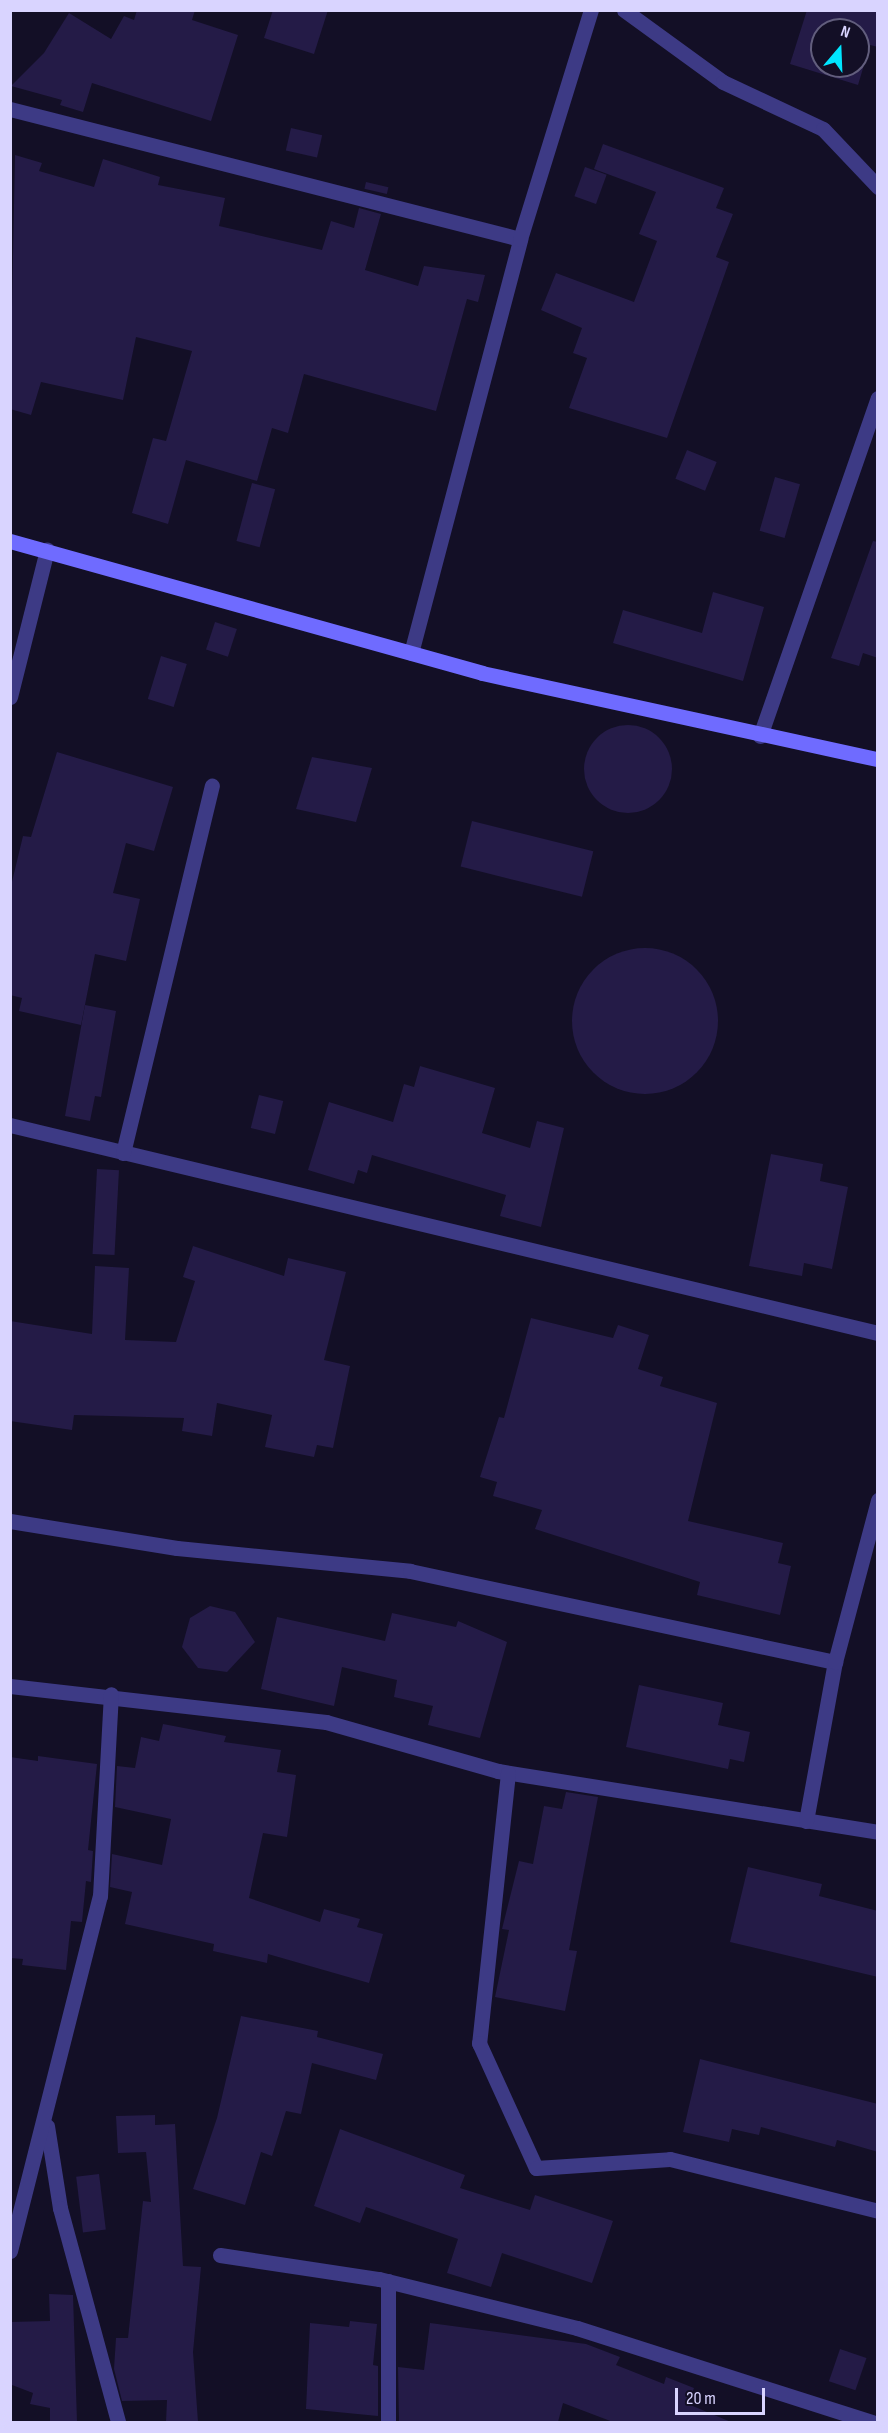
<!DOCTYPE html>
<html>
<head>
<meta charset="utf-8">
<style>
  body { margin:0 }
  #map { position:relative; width:888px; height:2433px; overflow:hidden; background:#130f26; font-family:"Sofia Sans Condensed",sans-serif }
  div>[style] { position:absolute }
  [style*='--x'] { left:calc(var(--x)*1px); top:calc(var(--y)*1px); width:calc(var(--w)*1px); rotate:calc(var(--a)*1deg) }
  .building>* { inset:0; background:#241b47; transform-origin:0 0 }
  .round { border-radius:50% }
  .street>* { height:15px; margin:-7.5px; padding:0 7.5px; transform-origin:7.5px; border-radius:7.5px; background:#3d3a85 }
  .secondary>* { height:15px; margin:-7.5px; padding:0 7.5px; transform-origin:7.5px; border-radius:7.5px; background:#6f6bff }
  span { translate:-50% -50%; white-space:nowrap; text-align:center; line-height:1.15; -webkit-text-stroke:4.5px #130f26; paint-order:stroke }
  .frame { position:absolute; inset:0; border:12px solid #d9d4ff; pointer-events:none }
  .north { position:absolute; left:810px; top:18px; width:60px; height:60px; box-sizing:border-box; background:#130f26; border:2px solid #625e7d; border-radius:50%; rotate:19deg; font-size:16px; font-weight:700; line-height:24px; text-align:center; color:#d9d4ff }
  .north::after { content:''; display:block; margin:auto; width:21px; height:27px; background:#00e5ff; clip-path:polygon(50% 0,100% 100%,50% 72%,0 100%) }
  .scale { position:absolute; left:675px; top:2388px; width:90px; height:27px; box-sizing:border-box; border:3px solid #d9d4ff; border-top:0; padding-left:8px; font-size:18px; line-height:21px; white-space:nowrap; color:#d9d4ff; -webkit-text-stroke:4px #130f26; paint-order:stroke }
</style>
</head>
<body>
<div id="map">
  <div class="building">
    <i style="clip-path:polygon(137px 10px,195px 10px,192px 20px,238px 35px,211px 121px,92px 83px,83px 112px,60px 105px,62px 100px,11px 86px,44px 53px,69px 13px,111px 39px,124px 16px,134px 20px)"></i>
    <i style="clip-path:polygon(273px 10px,328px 10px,314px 54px,264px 38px)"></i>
    <i style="clip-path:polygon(evenodd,807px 10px,878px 10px,878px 47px,870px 45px,858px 85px,790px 64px,807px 10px,822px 30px,858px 30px,858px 66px,822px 66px,822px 30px)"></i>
    <i style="left:291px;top:128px;width:32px;height:23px;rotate:13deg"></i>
    <i style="clip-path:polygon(603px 144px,724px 188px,716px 208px,733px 214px,716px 257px,729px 262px,667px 438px,569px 408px,587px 358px,573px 353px,582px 328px,541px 310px,556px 273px,634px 302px,657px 241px,639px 234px,656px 192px,594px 169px)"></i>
    <i style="clip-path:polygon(15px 155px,42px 163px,39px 171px,94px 187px,103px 159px,160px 177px,158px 185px,225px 198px,219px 226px,322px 250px,331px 221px,354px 228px,359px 208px,381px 214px,365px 270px,418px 286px,424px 266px,485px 275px,478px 302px,467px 299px,436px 411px,304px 374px,288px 433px,272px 428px,257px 481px,186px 460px,168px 524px,132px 513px,153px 438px,166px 441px,192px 351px,136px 337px,123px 400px,41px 382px,31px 415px,10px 409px)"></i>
    <i style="left:585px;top:167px;width:23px;height:31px;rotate:20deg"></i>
    <i style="left:366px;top:182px;width:23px;height:7px;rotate:13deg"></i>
    <i style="left:687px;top:450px;width:32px;height:31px;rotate:22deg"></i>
    <i style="left:775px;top:477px;width:26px;height:56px;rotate:16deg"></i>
    <i style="left:252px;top:483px;width:24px;height:60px;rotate:15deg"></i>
    <i style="clip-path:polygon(873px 541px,878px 542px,878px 658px,863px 653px,859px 666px,831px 658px)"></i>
    <i style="clip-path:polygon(713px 592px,764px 607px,743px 681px,613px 643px,623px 610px,702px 633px)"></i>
    <i style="left:215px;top:622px;width:23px;height:29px;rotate:18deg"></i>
    <i style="left:161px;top:656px;width:27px;height:45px;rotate:17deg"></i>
    <i class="round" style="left:584px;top:725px;width:88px;height:88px"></i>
    <i style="clip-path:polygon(57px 752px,173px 787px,154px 851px,126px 843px,113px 893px,140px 899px,126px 961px,95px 954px,81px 1025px,19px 1011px,22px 998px,10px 995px,10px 890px,23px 836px,31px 837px)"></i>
    <i style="clip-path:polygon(312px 757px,372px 768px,356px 822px,296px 809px)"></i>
    <i style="left:472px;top:821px;width:125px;height:47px;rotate:14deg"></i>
    <i class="round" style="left:572px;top:948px;width:146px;height:146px"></i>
    <i style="clip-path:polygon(85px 1005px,116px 1011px,101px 1097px,95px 1096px,90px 1121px,65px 1116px)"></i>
    <i style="clip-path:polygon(420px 1066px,495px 1088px,482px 1133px,530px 1148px,537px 1121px,564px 1128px,541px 1227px,500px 1216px,506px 1195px,372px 1155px,367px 1173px,358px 1170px,354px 1184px,308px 1170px,329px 1102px,393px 1122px,404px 1084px,414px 1087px)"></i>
    <i style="left:259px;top:1095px;width:25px;height:34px;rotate:14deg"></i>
    <i style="clip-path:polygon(771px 1154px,823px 1164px,820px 1181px,848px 1187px,832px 1269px,804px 1263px,802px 1276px,749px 1266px)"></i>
    <i style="left:97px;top:1169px;width:22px;height:85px;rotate:3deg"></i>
    <i style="clip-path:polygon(193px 1246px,284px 1276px,288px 1258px,346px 1272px,324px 1360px,350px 1366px,333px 1448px,317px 1445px,314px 1457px,265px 1447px,272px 1415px,217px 1403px,212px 1436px,182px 1431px,184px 1418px,74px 1415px,72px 1430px,10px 1421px,10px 1321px,92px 1334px,95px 1266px,129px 1268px,125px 1340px,176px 1342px,195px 1281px,183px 1277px)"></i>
    <i style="clip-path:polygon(531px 1318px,613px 1338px,618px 1325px,649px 1335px,638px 1369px,663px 1377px,660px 1386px,717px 1403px,688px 1521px,783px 1543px,778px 1563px,791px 1566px,780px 1615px,697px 1595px,700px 1582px,535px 1529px,542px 1510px,493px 1496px,497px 1482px,480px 1477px,499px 1417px,504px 1418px)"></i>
    <i style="clip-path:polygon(210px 1606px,235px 1612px,255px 1642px,227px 1672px,198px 1668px,182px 1647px,190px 1618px)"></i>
    <i style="clip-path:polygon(392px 1613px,456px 1627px,458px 1621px,507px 1642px,480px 1738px,428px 1725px,433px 1706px,394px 1697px,397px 1680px,342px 1667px,334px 1706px,261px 1689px,277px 1617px,385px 1641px)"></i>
    <i style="clip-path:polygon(639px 1685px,723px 1703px,718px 1725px,750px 1732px,744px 1762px,730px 1759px,728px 1769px,626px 1747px)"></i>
    <i style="clip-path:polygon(163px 1724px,226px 1736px,224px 1742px,281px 1750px,277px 1772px,296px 1775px,287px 1837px,263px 1833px,249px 1898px,320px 1922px,324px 1909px,360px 1919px,357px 1927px,383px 1934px,369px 1983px,268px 1954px,267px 1963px,213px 1951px,214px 1944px,125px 1924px,132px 1892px,110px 1887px,112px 1854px,162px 1865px,171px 1819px,115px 1807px,117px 1766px,135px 1768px,141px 1737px,159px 1741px)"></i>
    <i style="clip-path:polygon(38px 1756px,97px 1764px,88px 1850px,93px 1851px,91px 1882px,86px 1881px,82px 1922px,71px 1921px,66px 1970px,22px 1965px,23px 1959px,10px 1958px,10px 1757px,38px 1761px)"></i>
    <i style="clip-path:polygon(566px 1792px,598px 1797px,569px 1950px,577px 1951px,565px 2011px,495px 1997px,509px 1930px,502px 1929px,519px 1861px,533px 1864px,544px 1806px,562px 1809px)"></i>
    <i style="clip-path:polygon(748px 1867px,822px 1884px,819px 1896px,878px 1911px,878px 1977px,730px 1942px)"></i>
    <i style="clip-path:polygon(241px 2016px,318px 2031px,317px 2037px,383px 2054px,376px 2080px,312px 2063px,301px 2114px,286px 2111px,272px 2156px,261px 2152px,245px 2205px,193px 2189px,217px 2118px)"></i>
    <i style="clip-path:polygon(700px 2059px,878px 2104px,878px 2152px,837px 2140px,835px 2147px,761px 2127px,759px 2135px,732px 2129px,729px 2142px,683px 2132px)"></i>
    <i style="clip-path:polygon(155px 2115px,155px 2125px,175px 2124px,183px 2266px,201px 2267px,193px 2352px,198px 2422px,166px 2422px,167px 2400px,122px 2401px,114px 2369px,116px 2338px,128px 2338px,143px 2201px,151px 2202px,146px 2152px,118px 2153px,116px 2116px)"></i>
    <i style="clip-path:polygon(340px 2129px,465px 2175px,460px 2188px,530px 2210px,535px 2195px,613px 2221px,592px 2283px,502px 2253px,491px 2287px,447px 2273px,458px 2239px,366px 2207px,360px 2223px,314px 2206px)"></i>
    <i style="left:99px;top:2174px;width:56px;height:23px;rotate:83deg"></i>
    <i style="clip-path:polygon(49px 2294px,73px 2295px,77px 2422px,50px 2422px,50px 2408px,30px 2404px,33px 2393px,12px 2385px,10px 2322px,50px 2321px)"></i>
    <i style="clip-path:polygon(350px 2321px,377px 2324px,373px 2365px,378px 2366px,378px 2416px,306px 2409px,310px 2323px,349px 2327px)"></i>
    <i style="clip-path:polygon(430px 2323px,586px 2344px,620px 2357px,616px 2365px,664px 2384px,666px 2377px,694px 2388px,688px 2404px,731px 2422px,613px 2422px,563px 2403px,558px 2422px,399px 2422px,398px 2367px,424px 2370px)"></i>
    <i style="left:840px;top:2349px;width:28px;height:34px;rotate:19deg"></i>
  </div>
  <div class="street">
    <i style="--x:624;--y:10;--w:122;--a:36"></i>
    <i style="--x:723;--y:82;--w:110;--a:25.2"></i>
    <i style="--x:823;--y:129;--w:80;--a:46.5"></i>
    <i style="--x:10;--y:109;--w:526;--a:14.3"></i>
    <i style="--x:411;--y:653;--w:428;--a:-75.2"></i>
    <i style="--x:520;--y:239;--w:240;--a:-72.8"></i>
    <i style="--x:10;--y:697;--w:152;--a:-75.9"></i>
    <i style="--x:760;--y:736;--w:358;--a:-70.8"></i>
    <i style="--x:10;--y:1125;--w:893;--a:13.48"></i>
    <i style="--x:123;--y:1153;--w:378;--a:-76.4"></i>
    <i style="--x:10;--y:1521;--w:169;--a:9.2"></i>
    <i style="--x:177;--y:1548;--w:234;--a:5.6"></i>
    <i style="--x:410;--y:1571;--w:435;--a:12.1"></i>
    <i style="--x:10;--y:1686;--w:318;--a:6.5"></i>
    <i style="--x:326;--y:1722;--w:179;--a:15.9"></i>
    <i style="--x:498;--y:1771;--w:385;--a:9.1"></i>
    <i style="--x:508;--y:1773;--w:272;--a:96.1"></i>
    <i style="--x:479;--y:2043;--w:137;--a:65.5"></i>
    <i style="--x:536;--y:2168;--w:134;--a:-3.8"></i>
    <i style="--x:670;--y:2159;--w:214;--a:14"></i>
    <i style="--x:806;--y:1821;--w:162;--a:-79.7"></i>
    <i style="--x:835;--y:1662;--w:168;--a:-75.1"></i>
    <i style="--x:47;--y:2126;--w:83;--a:81"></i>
    <i style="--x:60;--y:2208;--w:222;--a:74.8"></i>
    <i style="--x:10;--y:2251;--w:366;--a:-75.8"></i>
    <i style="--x:100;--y:1896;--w:202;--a:-86.9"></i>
    <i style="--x:220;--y:2255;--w:161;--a:8.6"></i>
    <i style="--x:379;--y:2279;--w:204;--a:13.9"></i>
    <i style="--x:577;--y:2328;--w:310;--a:17.7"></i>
    <i style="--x:388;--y:2422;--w:141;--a:-90"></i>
  </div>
  <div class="secondary">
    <i style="--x:10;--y:541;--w:490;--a:15.6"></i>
    <i style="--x:482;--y:673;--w:405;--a:12.3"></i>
  </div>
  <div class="frame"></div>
  <div class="north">N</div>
  <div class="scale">20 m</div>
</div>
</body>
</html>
